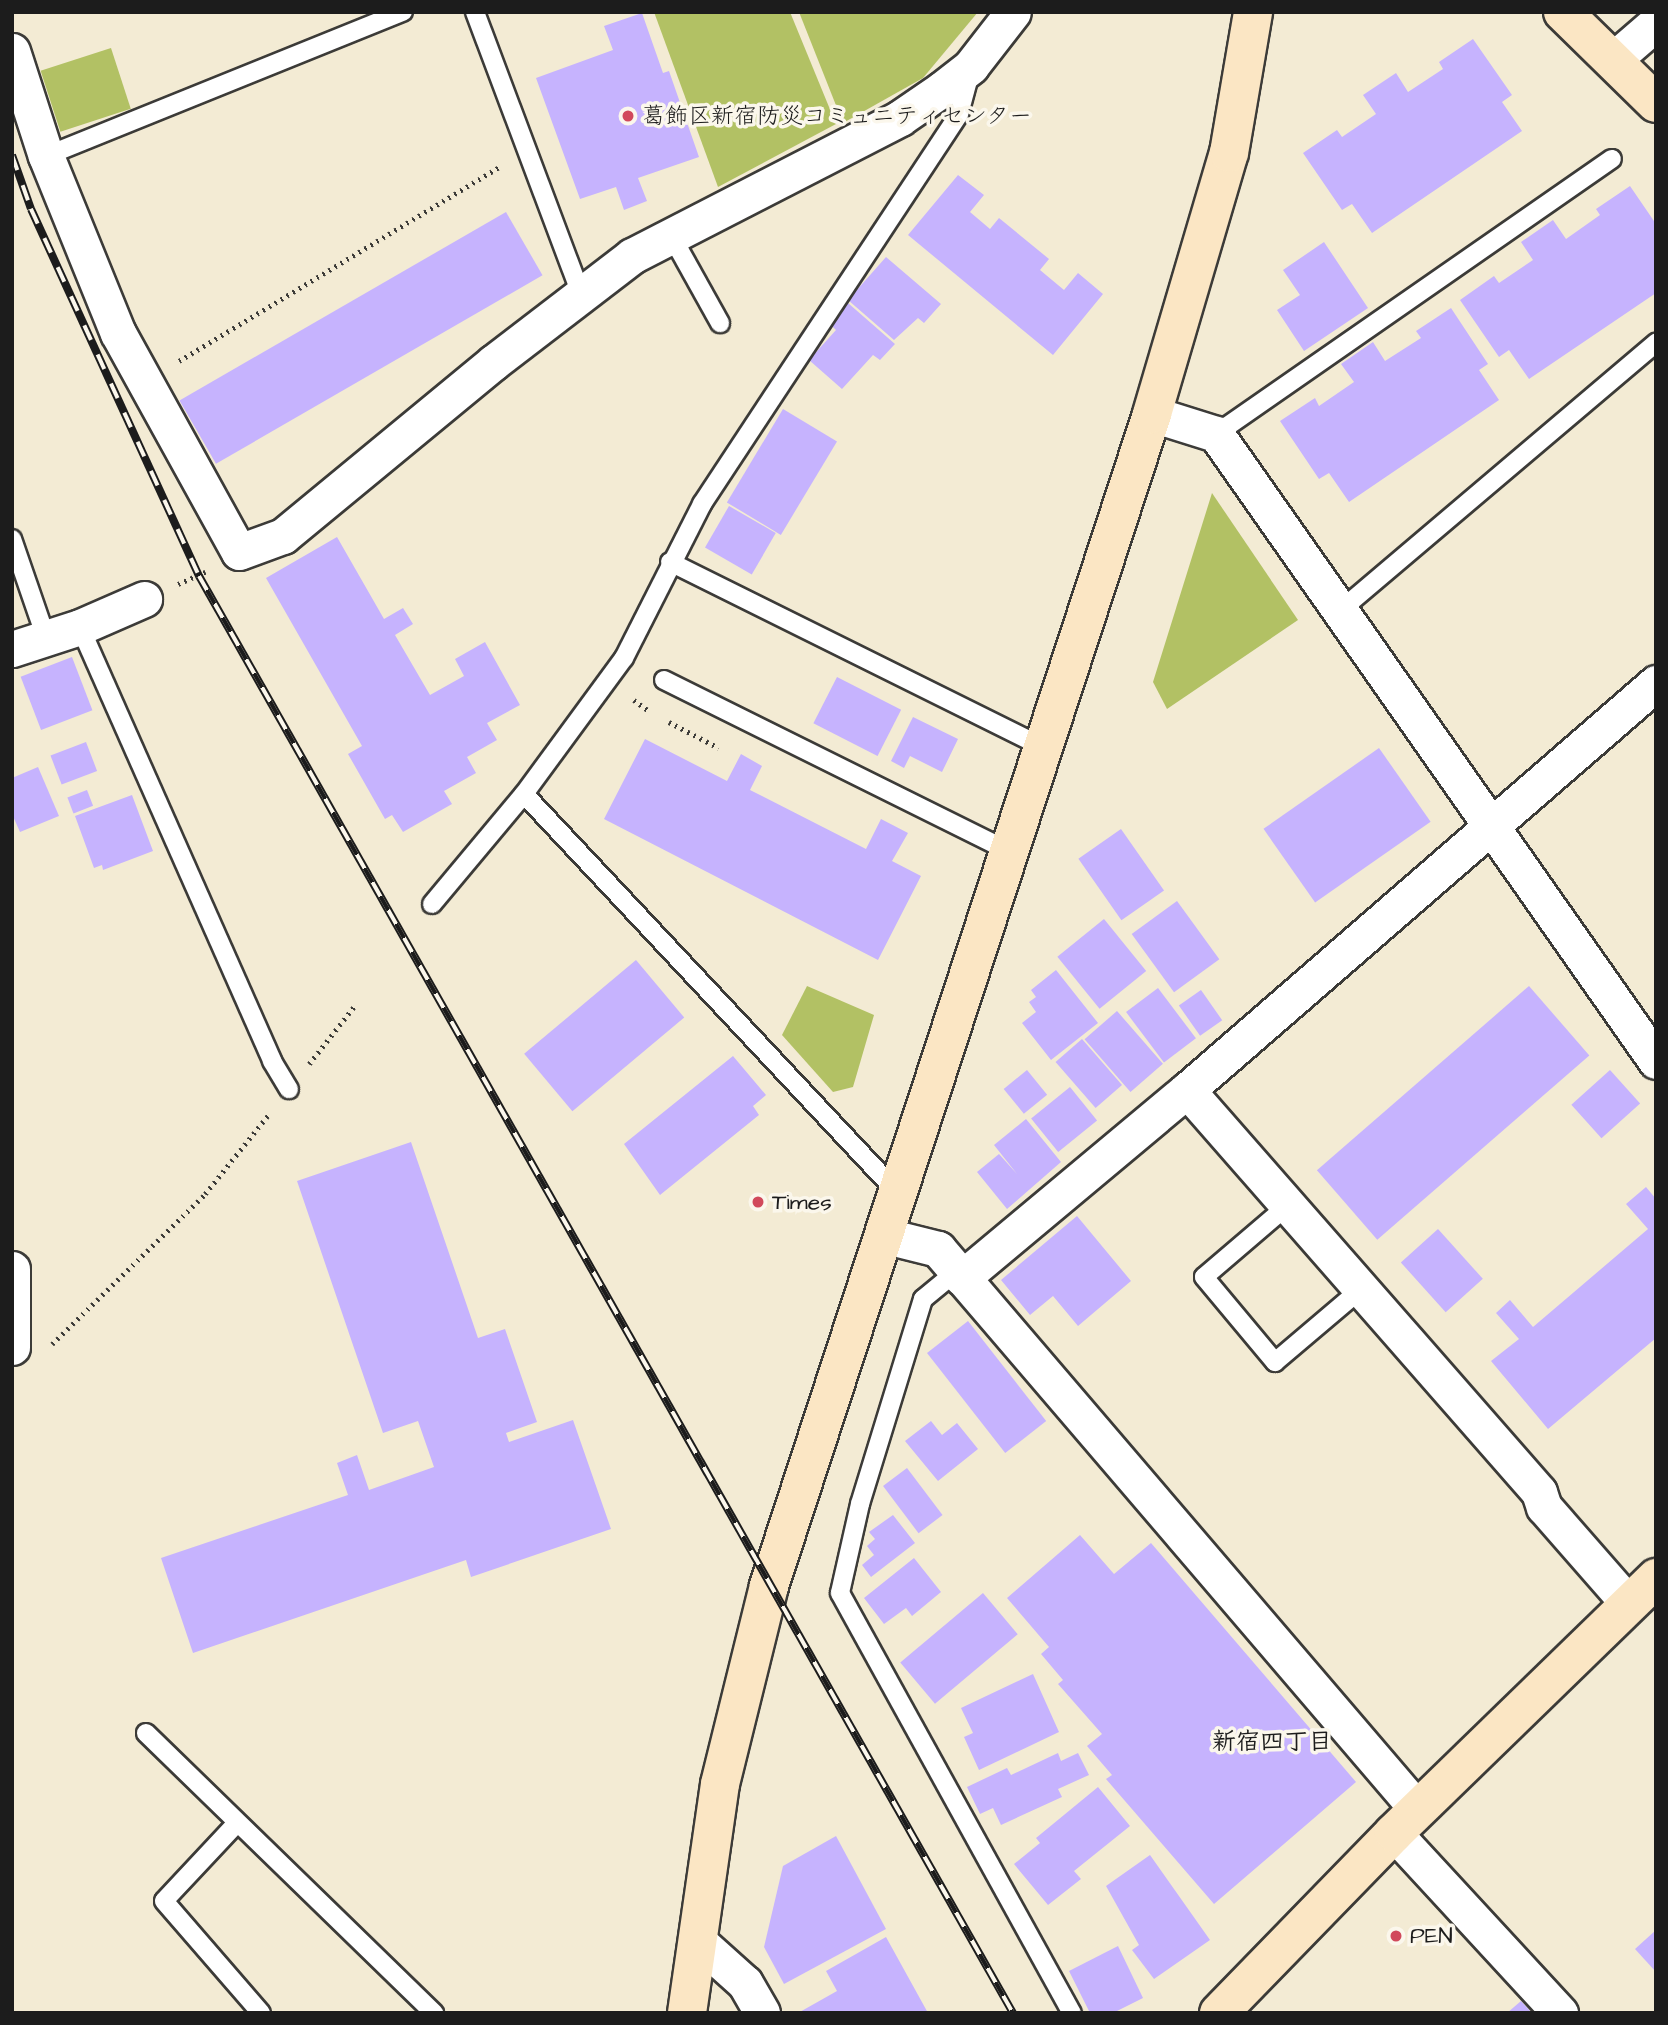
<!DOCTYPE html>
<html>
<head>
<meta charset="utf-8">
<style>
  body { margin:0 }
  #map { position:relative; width:1668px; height:2025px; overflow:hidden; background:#f3ebd4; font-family:"Architects Daughter","Klee One",sans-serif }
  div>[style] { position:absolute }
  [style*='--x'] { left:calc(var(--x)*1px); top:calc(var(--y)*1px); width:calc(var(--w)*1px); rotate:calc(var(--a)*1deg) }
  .green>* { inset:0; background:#b2c164; transform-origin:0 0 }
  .building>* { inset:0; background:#c6b3fe; transform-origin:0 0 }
  .path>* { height:4.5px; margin-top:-2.25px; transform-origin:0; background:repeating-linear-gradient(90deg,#3c3b38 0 2px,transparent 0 7px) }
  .roads { filter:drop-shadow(2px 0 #3c3b38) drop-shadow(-2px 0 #3c3b38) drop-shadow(0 2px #3c3b38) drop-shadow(0 -2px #3c3b38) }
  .lane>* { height:18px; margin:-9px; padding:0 9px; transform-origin:9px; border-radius:9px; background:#fff }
  .street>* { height:35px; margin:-17.5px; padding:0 17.5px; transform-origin:17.5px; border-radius:17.5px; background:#fff }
  .secondary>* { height:38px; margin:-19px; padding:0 19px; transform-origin:19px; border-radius:19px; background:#fbe6c4 }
  .rail>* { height:8px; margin-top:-4px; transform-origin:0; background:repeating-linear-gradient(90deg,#fbf7ec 0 16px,#1c1c1c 0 32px); box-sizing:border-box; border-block:2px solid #1c1c1c }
  .dots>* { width:19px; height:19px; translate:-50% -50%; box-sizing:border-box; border:4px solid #fbf7ec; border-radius:50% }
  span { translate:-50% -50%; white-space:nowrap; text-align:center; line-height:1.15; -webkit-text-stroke:7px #fbf7ec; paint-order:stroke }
  .poi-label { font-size:23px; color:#1c1c1c }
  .left { translate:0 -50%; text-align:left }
  .neighbourhood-label { font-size:24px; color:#1c1c1c; font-weight:700 }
  .frame { position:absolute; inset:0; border:14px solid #1c1c1c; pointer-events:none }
</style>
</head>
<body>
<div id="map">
  <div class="green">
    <i style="clip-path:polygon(654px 12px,790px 12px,836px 124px,718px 187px)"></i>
    <i style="clip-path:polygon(799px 12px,978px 12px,923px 78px,843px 123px)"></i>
    <i style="left:111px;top:48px;width:64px;height:74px;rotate:72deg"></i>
    <i style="clip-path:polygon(1212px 493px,1298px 620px,1167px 709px,1153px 682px)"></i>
    <i style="clip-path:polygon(807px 986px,874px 1015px,853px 1087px,833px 1092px,782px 1035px)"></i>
  </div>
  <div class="building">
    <i style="clip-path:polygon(642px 13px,663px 73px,669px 71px,699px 157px,638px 178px,647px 201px,624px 210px,616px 187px,580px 199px,536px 78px,613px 50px,604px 26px)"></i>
    <i style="clip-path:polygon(1473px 39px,1512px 95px,1502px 102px,1522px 131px,1372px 233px,1352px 204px,1342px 210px,1303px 153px,1337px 130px,1342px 137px,1376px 114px,1363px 95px,1396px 73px,1408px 92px,1443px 69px,1439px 62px)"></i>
    <i style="clip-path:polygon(958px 175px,984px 195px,970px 212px,990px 229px,999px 218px,1049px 259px,1040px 270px,1064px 290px,1078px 273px,1103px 294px,1053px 355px,908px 235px)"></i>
    <i style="clip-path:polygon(1630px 186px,1656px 224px,1656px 293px,1529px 379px,1509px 350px,1499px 357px,1460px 300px,1494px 276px,1499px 283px,1533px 260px,1521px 242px,1553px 220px,1566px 239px,1600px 215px,1596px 209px)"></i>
    <i style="left:506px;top:212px;width:73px;height:377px;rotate:60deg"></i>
    <i style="clip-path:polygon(1324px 242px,1368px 308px,1304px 351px,1277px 310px,1300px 295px,1283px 270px)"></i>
    <i style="clip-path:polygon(886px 257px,941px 304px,924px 323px,918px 318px,894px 340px,848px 300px)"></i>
    <i style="clip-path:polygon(848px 303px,895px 344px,880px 360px,873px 355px,842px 389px,809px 360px,836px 330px,830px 324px)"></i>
    <i style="clip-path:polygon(1451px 308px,1488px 364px,1479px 370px,1499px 400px,1349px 502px,1329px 473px,1319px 479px,1280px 421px,1315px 398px,1319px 406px,1354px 382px,1341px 364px,1373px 342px,1385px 361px,1421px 338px,1416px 331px)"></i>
    <i style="left:783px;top:409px;width:63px;height:109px;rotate:31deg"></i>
    <i style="left:729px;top:506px;width:54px;height:48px;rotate:30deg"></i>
    <i style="clip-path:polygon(337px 537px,384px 619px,403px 608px,413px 624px,395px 635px,430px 695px,464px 676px,455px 659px,485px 642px,520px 705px,487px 723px,497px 740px,467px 757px,476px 773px,444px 791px,452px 804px,403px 832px,392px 815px,385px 819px,348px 754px,362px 746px,266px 578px)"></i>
    <i style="left:72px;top:657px;width:57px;height:55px;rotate:69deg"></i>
    <i style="left:837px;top:677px;width:72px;height:52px;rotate:27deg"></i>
    <i style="clip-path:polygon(913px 717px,958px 739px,942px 772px,910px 756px,904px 768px,891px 761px)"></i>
    <i style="clip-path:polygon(645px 739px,727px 781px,741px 754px,762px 766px,750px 790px,866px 849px,881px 819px,908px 833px,892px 861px,921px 876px,878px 960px,604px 819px)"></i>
    <i style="left:86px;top:742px;width:31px;height:38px;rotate:69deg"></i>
    <i style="left:1379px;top:748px;width:90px;height:141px;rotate:55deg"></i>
    <i style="clip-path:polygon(38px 767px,59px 816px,20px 832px,12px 814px,12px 778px)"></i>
    <i style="left:87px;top:790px;width:17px;height:21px;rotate:69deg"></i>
    <i style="clip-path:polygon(132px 795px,153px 851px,103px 870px,102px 865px,94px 868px,75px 816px)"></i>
    <i style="left:1121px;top:829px;width:75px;height:52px;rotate:55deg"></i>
    <i style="left:1177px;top:901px;width:72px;height:56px;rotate:54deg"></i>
    <i style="left:1104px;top:919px;width:67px;height:60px;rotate:51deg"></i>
    <i style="left:636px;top:960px;width:75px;height:146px;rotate:50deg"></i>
    <i style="clip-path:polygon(1056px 970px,1098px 1023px,1051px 1060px,1022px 1023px,1036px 1012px,1029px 1002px,1036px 997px,1031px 990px)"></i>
    <i style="left:1529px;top:986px;width:92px;height:281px;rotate:49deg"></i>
    <i style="left:1158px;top:988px;width:63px;height:40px;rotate:53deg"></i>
    <i style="left:1201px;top:990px;width:37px;height:27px;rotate:55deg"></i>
    <i style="left:1117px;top:1011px;width:70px;height:43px;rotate:49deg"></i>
    <i style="left:1082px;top:1039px;width:61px;height:35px;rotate:49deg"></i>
    <i style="clip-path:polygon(733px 1056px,766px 1095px,753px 1106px,759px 1115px,660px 1195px,624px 1144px)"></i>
    <i style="left:1027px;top:1070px;width:32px;height:30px;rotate:51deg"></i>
    <i style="left:1610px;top:1070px;width:45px;height:52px;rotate:48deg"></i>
    <i style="left:1070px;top:1087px;width:43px;height:50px;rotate:51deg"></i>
    <i style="clip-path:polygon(1026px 1119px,1061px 1162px,1007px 1209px,977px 1172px,999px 1154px,1017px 1174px,994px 1145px)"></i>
    <i style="clip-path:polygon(411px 1142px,478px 1338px,505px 1329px,537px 1422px,506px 1433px,509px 1442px,573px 1420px,611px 1529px,471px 1577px,466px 1560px,193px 1653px,161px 1558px,348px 1495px,337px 1463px,357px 1455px,369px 1490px,434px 1467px,418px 1421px,383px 1433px,297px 1181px)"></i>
    <i style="clip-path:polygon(1646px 1187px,1656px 1199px,1656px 1338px,1548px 1429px,1491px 1361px,1519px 1339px,1496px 1313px,1510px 1300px,1533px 1327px,1648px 1229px,1626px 1204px)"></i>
    <i style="clip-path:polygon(1077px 1216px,1131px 1281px,1078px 1326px,1053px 1296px,1030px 1315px,1001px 1280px)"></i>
    <i style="left:1438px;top:1229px;width:67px;height:50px;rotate:48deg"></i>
    <i style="left:968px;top:1321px;width:127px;height:52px;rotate:52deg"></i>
    <i style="clip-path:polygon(931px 1421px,942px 1435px,957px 1423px,978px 1449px,938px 1481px,905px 1441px)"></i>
    <i style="left:907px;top:1468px;width:59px;height:30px;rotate:53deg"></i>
    <i style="clip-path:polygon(893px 1515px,915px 1543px,871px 1577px,862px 1565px,874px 1555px,867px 1546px,875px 1539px,869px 1532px)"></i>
    <i style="clip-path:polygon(1080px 1535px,1114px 1574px,1151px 1543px,1356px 1782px,1214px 1904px,1106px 1779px,1112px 1775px,1087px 1746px,1102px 1734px,1058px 1684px,1063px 1680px,1041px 1654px,1049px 1647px,1007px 1598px)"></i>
    <i style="clip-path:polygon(914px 1558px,941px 1592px,912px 1616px,906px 1608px,884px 1624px,864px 1598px)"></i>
    <i style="left:983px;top:1593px;width:54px;height:108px;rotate:50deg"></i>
    <i style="clip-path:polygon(1033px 1674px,1059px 1732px,979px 1770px,964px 1737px,973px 1733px,961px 1708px)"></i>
    <i style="clip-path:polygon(1058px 1753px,1061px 1761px,1078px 1753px,1089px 1775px,1058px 1789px,1062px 1797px,1001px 1825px,993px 1808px,980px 1814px,967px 1787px,1007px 1768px,1011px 1775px)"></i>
    <i style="clip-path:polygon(1098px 1787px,1130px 1826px,1074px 1871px,1081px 1879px,1048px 1905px,1014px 1864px,1040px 1843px,1036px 1838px)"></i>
    <i style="clip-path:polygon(836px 1836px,886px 1929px,784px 1984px,764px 1947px,783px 1866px)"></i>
    <i style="clip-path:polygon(1150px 1855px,1210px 1940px,1154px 1979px,1132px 1950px,1139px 1945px,1106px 1886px)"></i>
    <i style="clip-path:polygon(1656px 1930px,1656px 1972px,1635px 1949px)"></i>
    <i style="clip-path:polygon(886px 1937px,928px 2013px,798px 2013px,837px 1991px,826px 1971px)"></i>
    <i style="clip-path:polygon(1118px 1946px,1143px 1998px,1113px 2013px,1090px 2013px,1069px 1971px)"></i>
    <i style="clip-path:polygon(1521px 2001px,1532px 2013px,1507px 2013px)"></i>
  </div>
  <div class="path">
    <i style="--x:179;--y:361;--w:376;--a:-31.2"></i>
    <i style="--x:178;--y:584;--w:30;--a:-24"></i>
    <i style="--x:634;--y:700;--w:19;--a:36"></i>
    <i style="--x:669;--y:722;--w:56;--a:27.5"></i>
    <i style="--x:309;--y:1064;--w:76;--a:-51.9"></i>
    <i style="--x:52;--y:1344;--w:214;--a:-44.4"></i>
    <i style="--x:205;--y:1194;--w:102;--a:-51.3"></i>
  </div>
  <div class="roads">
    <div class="lane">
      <i style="--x:475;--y:12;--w:303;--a:69.4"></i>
      <i style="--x:46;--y:156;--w:385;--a:-22"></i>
      <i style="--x:671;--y:235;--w:101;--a:60.9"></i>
      <i style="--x:1216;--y:434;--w:482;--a:-34.8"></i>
      <i style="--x:12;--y:539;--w:105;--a:71"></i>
      <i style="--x:670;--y:562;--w:415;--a:26.4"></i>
      <i style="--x:1342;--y:609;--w:412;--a:-40.3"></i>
      <i style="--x:80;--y:627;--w:475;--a:66.1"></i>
      <i style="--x:272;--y:1061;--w:33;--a:59"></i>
      <i style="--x:664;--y:680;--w:384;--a:26.4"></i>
      <i style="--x:524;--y:794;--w:544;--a:46.86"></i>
      <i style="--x:432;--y:904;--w:143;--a:-50.1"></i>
      <i style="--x:524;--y:794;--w:169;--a:-53.7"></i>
      <i style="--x:624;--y:658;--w:173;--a:-63.1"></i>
      <i style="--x:702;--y:504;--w:467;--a:-56.6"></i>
      <i style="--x:959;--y:114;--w:42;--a:-75"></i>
      <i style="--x:1287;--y:1206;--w:109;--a:139.5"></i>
      <i style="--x:1204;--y:1277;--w:111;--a:50.1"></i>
      <i style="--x:1275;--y:1362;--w:113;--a:-40.3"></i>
      <i style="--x:957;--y:1271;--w:44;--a:140.5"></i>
      <i style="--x:923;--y:1299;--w:214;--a:107.1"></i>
      <i style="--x:860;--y:1504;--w:91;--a:102.7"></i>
      <i style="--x:840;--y:1593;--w:480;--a:61.1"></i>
      <i style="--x:146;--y:1733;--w:402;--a:44.2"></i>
      <i style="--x:236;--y:1824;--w:105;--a:133.1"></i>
      <i style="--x:164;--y:1901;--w:148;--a:49.1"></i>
    </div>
    <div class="street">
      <i style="--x:12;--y:51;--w:110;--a:72.1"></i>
      <i style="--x:46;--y:156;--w:191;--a:67.9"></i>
      <i style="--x:118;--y:333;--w:250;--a:61.1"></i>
      <i style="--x:239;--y:552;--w:47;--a:-20"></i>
      <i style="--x:283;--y:536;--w:273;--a:-39.5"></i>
      <i style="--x:494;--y:362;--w:174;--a:-37.5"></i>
      <i style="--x:632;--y:256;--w:301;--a:-27.2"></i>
      <i style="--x:900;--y:118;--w:51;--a:-34.6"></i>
      <i style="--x:942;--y:89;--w:37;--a:-38"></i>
      <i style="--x:971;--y:66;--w:68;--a:-52.1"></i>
      <i style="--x:1613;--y:60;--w:57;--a:-40.7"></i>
      <i style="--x:1152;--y:414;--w:67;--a:17.4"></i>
      <i style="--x:1216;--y:434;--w:766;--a:54.94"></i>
      <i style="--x:12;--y:649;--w:71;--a:-17.9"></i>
      <i style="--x:80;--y:627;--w:70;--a:-23.6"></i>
      <i style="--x:1187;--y:1090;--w:534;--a:48.79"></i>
      <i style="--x:1539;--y:1492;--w:16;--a:72"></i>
      <i style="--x:1544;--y:1507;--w:129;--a:48.8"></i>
      <i style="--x:882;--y:1235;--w:58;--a:14"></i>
      <i style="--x:938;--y:1249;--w:738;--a:49.45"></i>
      <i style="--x:12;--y:1269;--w:78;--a:90"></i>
      <i style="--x:962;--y:1278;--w:293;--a:-39.9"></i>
      <i style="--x:1187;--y:1090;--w:621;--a:-40.95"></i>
      <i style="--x:1394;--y:1833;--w:245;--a:47.3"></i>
      <i style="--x:697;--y:1940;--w:64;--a:41.9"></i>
      <i style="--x:745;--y:1983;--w:34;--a:60"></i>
    </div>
    <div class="secondary">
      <i style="--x:1563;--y:12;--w:130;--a:44.4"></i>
      <i style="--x:687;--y:2013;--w:231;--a:-81.8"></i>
      <i style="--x:720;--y:1784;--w:204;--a:-76.1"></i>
      <i style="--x:769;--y:1586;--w:1233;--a:-71.9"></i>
      <i style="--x:1152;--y:414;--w:272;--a:-73.6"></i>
      <i style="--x:1229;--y:153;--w:143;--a:-80.3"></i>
      <i style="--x:1219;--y:2013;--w:251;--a:-45.8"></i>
      <i style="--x:1394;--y:1833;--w:366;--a:-44.2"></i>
    </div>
  </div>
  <div class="rail">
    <i style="--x:12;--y:155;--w:57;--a:70.6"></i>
    <i style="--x:31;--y:209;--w:404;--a:65.4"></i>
    <i style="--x:199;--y:576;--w:1652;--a:60.47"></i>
  </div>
  <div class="dots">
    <i style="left:628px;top:116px;background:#d1495b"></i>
    <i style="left:758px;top:1202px;background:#d1495b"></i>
    <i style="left:1396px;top:1936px;background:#d1495b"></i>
  </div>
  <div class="poi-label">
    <span class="left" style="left:642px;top:116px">葛飾区新宿防災コミュニティセンター</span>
    <span class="left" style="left:772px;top:1202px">Times</span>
    <span class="left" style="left:1410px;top:1936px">PEN</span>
  </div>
  <div class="neighbourhood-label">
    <span style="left:1272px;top:1743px">新宿四丁目</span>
  </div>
  <div class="frame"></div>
</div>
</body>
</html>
